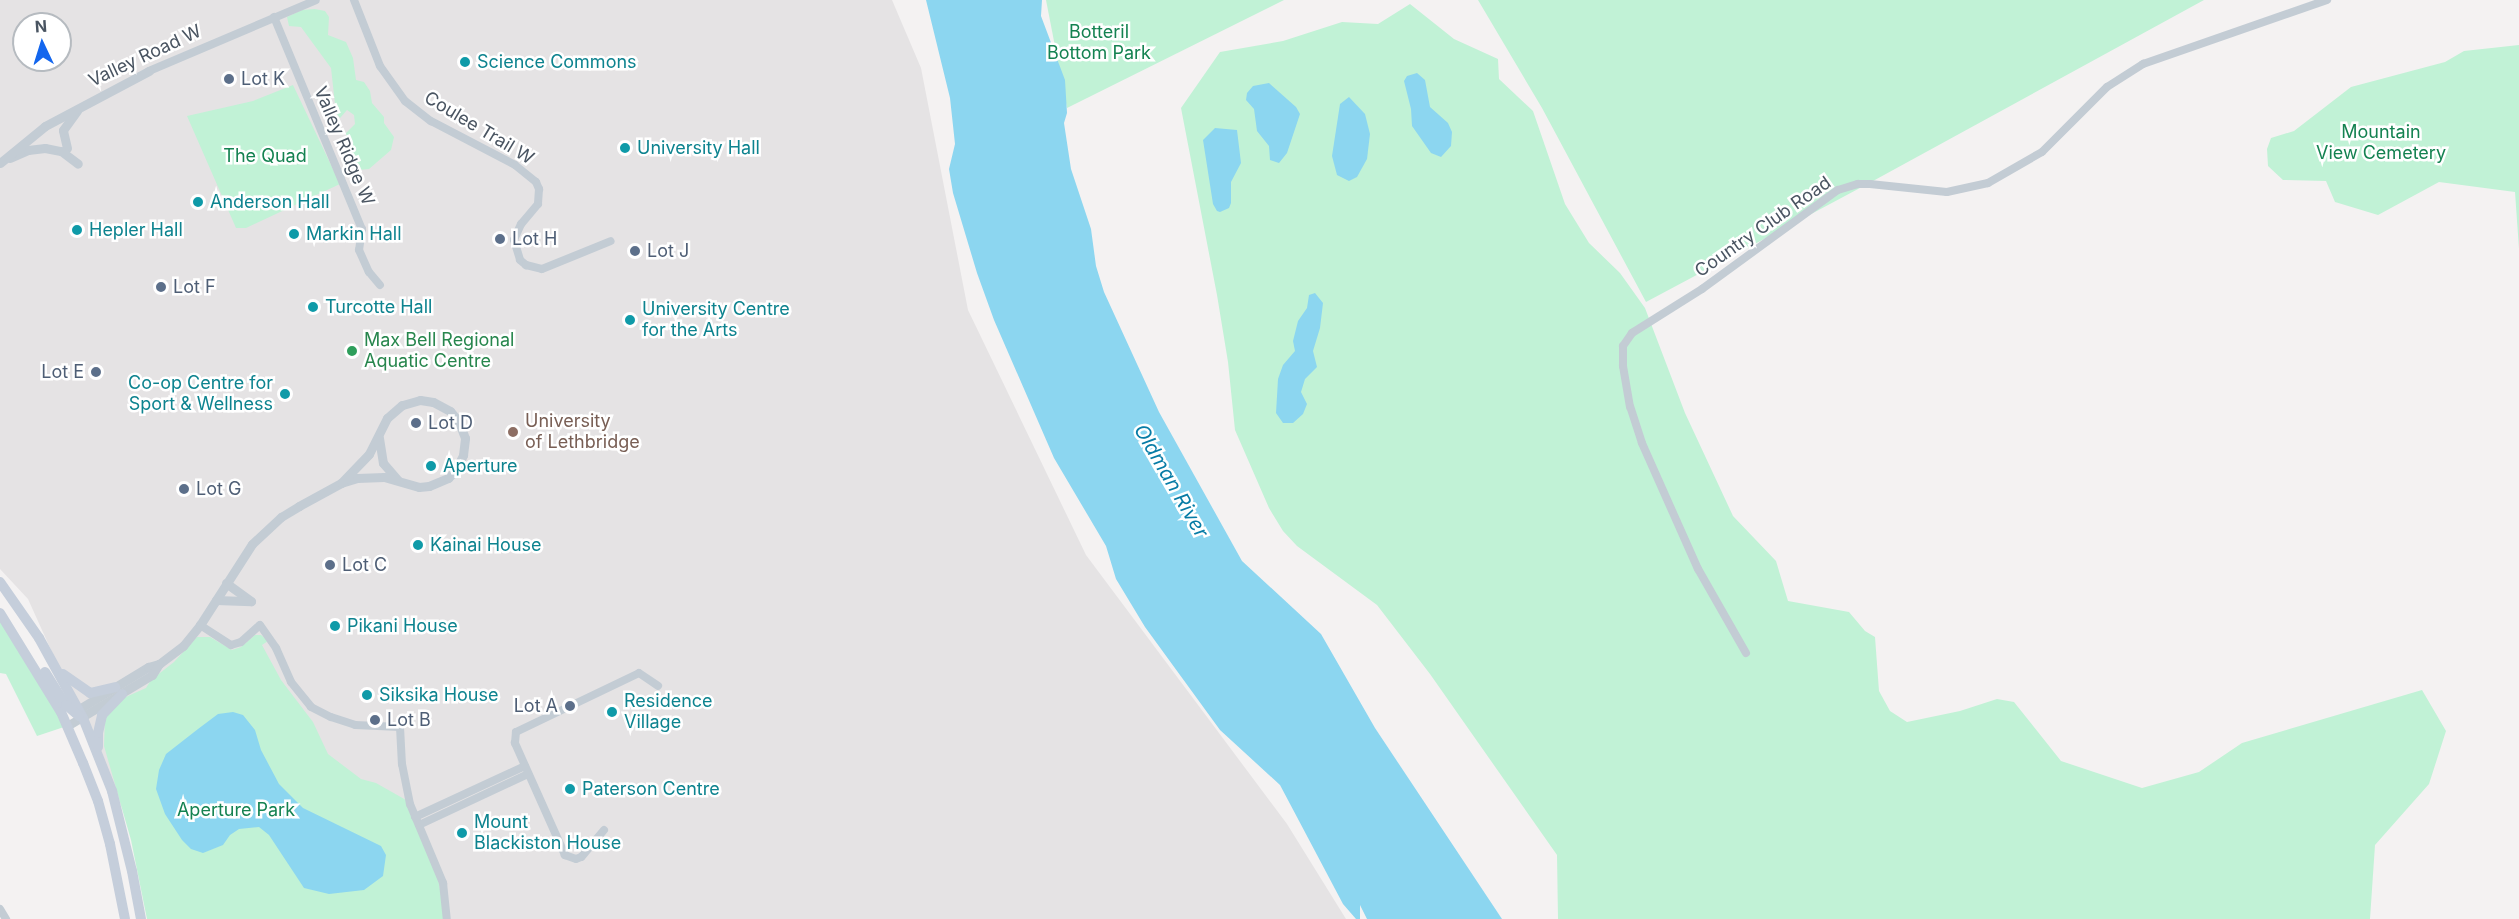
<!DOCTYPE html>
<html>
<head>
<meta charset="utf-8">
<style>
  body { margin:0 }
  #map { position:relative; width:2519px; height:919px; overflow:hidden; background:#f4f2f2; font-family:Inter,sans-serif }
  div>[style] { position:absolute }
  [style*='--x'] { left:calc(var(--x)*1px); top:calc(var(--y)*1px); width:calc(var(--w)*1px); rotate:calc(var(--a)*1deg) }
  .education>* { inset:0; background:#e5e3e4 }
  .green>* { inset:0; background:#c1f2d6 }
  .water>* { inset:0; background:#8cd6f0 }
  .minor>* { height:8px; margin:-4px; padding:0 4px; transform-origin:4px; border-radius:4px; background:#c3ccd4 }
  .tertiary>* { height:9px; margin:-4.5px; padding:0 4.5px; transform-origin:4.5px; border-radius:4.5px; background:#c3ccd4 }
  .secondary>* { height:10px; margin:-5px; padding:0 5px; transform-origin:5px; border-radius:5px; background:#c5cedb }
  .dots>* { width:16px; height:16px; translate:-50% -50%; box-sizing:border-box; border:3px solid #fff; border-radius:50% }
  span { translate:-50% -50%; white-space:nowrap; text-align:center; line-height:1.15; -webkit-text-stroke:5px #fff; paint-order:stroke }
  .park-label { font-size:18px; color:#148251 }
  .street-label { font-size:18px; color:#495461 }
  .culture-label { font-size:18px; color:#0d838f }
  .left { translate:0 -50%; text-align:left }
  .right { translate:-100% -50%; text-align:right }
  .service-label { font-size:18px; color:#4e5e75 }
  .leisure-label { font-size:18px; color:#27864d }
  .education-label { font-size:18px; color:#785e54 }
  .water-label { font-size:20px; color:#077ca6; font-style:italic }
  .north { position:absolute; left:12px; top:12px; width:60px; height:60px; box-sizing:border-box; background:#fff; border:2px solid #b6bbc0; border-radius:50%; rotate:356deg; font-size:16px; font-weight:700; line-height:24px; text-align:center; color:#495461 }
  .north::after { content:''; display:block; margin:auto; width:21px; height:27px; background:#1366ee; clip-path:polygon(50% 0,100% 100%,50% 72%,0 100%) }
</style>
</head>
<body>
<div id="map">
  <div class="education">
    <i style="clip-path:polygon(evenodd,0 0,892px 0,921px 68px,968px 310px,1086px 555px,1287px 824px,1346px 919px,150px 919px,129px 823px,28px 599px,0 569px,0 0,24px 24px,60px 24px,60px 60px,24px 60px,24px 24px)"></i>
  </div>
  <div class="green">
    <i style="clip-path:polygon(1046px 0,1284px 0,1067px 108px)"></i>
    <i style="clip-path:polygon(1478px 0,2204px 0,1873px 181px,1646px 302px,1542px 108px)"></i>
    <i style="clip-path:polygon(1410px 4px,1454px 39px,1498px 59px,1499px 79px,1533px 111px,1565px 204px,1589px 243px,1620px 273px,1645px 308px,1685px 413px,1733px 516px,1776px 561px,1788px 601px,1849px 612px,1865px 631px,1875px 637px,1879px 691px,1890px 711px,1907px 722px,1960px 711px,1997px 699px,2014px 702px,2061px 761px,2142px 788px,2199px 772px,2242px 743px,2422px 690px,2446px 731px,2429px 784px,2375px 845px,2370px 919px,1558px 919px,1557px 855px,1430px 674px,1377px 605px,1297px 546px,1283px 531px,1269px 508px,1235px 430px,1228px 362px,1217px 295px,1181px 108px,1220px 52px,1283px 41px,1342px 22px,1378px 24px)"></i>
    <i style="clip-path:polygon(315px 9px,325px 11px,329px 17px,328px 35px,346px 42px,353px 58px,356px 80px,364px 82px,370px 91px,372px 103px,384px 117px,384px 123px,394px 137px,391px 150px,369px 169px,358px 170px,350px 165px,346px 133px,355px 124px,354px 115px,347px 110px,340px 118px,336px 113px,331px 68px,301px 27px,289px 26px,287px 17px,302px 10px)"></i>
    <i style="clip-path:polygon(2519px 45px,2519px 249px,2515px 192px,2439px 182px,2378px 215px,2335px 202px,2326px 181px,2283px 180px,2268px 166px,2267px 149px,2271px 138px,2294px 131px,2351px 87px,2445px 62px,2464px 51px)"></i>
    <i style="clip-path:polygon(293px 85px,340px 184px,246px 228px,236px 228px,187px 116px,253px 101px)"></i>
    <i style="clip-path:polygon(0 614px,67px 726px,37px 736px,6px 674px,0 673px)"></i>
    <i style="clip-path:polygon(255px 635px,261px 635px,268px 641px,262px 645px,281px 680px,313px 722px,328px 754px,361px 779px,376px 783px,406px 800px,438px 878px,445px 919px,147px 919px,131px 840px,104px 746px,105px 718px,119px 700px,146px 688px,151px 680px,174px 662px,197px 637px,210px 637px,232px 650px,241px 647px)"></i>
  </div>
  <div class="water">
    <i style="clip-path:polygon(926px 0,1042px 0,1041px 16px,1065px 80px,1067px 113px,1064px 123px,1071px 169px,1091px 229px,1096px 266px,1104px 292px,1159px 412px,1242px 561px,1321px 634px,1375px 728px,1502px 919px,1367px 919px,1360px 905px,1360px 919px,1356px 919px,1343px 904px,1280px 785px,1220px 730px,1145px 627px,1116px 579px,1106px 546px,1054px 458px,994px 320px,977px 273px,953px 193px,949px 169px,955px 144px,950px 98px)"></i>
    <i style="clip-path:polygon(1417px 73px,1425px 80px,1430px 107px,1448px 123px,1452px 132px,1451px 146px,1441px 157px,1431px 153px,1412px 126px,1411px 109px,1404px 81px,1407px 76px)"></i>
    <i style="clip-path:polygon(1269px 83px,1296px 107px,1300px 114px,1287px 153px,1279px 163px,1270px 160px,1269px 146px,1257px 131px,1254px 109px,1246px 100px,1247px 93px,1253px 86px)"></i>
    <i style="clip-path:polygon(1349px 97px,1365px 114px,1370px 134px,1367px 159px,1357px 177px,1349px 181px,1337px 175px,1332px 156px,1340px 104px)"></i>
    <i style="clip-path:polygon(1215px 128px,1237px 130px,1241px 163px,1231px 182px,1231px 203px,1229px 208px,1220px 212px,1217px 211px,1213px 204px,1203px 140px)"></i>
    <i style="clip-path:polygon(1315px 293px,1323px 303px,1320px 328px,1313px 351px,1317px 367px,1305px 379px,1301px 392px,1307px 404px,1303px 414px,1293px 423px,1283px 423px,1276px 413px,1278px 379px,1283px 365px,1295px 351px,1293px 341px,1298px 321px,1307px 308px,1309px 295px)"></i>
    <i style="clip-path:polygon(233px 712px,243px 715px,255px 730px,261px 750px,279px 784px,303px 808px,381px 846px,386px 855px,383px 876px,364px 890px,329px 894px,304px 888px,269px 835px,259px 827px,239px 829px,230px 835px,223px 845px,203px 853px,191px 849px,182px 840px,165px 814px,156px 789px,159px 770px,166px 754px,198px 729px,218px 714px)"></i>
  </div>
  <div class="minor">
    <i style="--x:354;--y:0;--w:71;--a:68.5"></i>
    <i style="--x:380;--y:66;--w:43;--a:54.5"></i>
    <i style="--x:405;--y:101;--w:33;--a:38"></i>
    <i style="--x:431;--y:121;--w:95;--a:27.6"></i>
    <i style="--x:515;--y:165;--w:27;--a:39"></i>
    <i style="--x:536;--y:182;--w:8;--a:67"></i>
    <i style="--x:539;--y:189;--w:15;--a:94"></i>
    <i style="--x:538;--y:204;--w:26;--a:130"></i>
    <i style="--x:521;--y:224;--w:17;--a:114"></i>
    <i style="--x:514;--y:240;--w:21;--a:73"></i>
    <i style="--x:520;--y:260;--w:8;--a:40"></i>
    <i style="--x:526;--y:265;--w:16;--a:14"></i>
    <i style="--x:542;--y:269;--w:74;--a:-22.1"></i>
    <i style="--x:274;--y:17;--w:230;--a:67.5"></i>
    <i style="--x:362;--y:229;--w:21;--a:98"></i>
    <i style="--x:359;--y:250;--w:24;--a:66"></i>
    <i style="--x:369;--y:272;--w:17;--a:50"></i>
    <i style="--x:149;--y:71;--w:181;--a:-23"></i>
    <i style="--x:200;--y:625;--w:37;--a:33"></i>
    <i style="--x:231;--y:645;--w:10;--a:-17"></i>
    <i style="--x:241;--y:642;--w:25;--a:-42"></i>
    <i style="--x:260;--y:625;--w:28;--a:55"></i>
    <i style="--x:276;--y:648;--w:37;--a:66"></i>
    <i style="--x:291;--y:682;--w:32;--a:51"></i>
    <i style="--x:311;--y:707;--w:22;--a:27"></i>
    <i style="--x:331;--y:717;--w:25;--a:18"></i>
    <i style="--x:355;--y:725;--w:45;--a:2.5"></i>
    <i style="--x:400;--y:727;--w:37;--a:87"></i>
    <i style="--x:402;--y:764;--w:41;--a:78.7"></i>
    <i style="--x:410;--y:804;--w:86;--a:67.3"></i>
    <i style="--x:443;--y:883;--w:36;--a:84"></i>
    <i style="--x:1746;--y:653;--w:97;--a:-119.7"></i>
    <i style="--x:1698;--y:569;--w:138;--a:-114"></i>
    <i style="--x:1642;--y:443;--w:38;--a:-108"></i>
    <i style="--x:1630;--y:407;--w:42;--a:-99.7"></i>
    <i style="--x:1623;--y:366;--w:20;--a:-90"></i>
    <i style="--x:1623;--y:346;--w:16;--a:-55"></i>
    <i style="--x:1632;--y:333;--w:83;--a:-32.2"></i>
    <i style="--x:1702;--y:289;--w:168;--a:-36.1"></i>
    <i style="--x:1838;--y:190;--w:21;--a:-17"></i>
    <i style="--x:1858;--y:184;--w:12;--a:0"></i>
    <i style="--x:1870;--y:184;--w:77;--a:5.9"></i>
    <i style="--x:1947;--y:192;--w:42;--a:-12.4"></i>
    <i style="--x:1988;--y:183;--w:62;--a:-29.9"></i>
    <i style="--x:2042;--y:152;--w:92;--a:-45"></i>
    <i style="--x:2107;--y:87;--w:43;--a:-32.6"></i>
    <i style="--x:2143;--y:64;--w:195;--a:-19.2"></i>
    <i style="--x:415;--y:817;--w:121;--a:-24.9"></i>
    <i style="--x:419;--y:825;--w:120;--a:-25.1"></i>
    <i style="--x:604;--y:830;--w:35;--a:130"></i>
    <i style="--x:581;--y:857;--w:5;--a:158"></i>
    <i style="--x:576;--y:859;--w:12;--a:-160"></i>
    <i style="--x:565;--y:855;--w:123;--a:-114.1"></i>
    <i style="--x:515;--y:743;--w:11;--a:-85"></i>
    <i style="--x:516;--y:732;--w:136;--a:-25.6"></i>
    <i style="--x:639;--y:673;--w:23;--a:34"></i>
    <i style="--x:0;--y:909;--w:12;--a:59"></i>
  </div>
  <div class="tertiary">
    <i style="--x:67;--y:148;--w:18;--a:-103"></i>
    <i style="--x:63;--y:130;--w:24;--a:-54"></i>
    <i style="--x:10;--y:158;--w:20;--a:-24"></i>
    <i style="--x:28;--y:150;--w:17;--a:-7"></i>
    <i style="--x:45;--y:148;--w:16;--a:11"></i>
    <i style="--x:61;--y:151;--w:21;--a:37"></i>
    <i style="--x:0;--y:163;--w:58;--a:-39.4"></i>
    <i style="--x:45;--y:126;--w:118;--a:-27.9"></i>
    <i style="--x:379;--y:438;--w:25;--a:81"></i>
    <i style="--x:383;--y:463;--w:23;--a:49"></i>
    <i style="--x:226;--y:583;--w:31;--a:36"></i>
    <i style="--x:216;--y:600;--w:35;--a:2"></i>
    <i style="--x:74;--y:712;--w:87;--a:-31.3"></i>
    <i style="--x:148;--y:667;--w:11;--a:-15"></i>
    <i style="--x:159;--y:664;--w:30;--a:-37"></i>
    <i style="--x:183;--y:646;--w:27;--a:-51"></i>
    <i style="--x:200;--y:625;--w:96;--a:-57.3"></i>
    <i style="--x:252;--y:544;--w:40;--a:-43"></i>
    <i style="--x:281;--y:517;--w:21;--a:-31"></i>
    <i style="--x:299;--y:506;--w:48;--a:-28.7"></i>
    <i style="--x:341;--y:483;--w:17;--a:-17"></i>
    <i style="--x:357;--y:478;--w:27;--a:-2"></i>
    <i style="--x:384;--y:477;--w:36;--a:16"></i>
    <i style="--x:419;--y:487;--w:10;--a:-6"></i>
    <i style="--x:429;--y:486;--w:21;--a:-23"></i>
    <i style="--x:448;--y:478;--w:10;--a:-45"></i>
    <i style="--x:455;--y:471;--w:18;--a:-63"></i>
    <i style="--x:463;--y:455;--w:17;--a:-83"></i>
    <i style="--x:465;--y:438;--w:17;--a:-111"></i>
    <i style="--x:459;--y:422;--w:14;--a:-129"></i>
    <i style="--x:450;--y:411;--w:19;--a:-152"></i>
    <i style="--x:433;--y:402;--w:13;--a:-171"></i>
    <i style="--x:420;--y:400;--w:19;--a:164"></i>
    <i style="--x:402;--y:405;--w:20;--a:139"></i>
    <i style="--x:387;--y:418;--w:40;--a:116.6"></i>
    <i style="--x:369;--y:454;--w:40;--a:134"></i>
    <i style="--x:67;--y:726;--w:99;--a:-31"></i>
    <i style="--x:152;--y:675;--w:13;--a:-58"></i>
  </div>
  <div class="secondary">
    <i style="--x:0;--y:582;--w:68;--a:55.1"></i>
    <i style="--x:39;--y:638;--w:91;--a:61.2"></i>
    <i style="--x:83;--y:718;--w:79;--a:68.3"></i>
    <i style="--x:112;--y:791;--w:82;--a:76"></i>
    <i style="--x:132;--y:871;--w:49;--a:79.4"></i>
    <i style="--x:0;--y:613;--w:116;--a:58.4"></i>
    <i style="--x:61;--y:712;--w:56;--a:66.7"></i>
    <i style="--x:83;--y:763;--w:41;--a:68.5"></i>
    <i style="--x:98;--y:801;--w:45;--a:74.4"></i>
    <i style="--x:110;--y:844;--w:76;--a:78.7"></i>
    <i style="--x:45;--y:672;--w:39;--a:58"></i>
    <i style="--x:66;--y:705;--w:17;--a:40"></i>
    <i style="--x:63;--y:674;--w:33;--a:35"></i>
    <i style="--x:90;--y:693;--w:26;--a:-13"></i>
    <i style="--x:98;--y:747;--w:14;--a:-90"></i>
    <i style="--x:98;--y:733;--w:18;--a:-77"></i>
    <i style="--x:102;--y:715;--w:29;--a:-46"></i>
  </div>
  <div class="dots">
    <i style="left:465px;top:62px;background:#0f9aa8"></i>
    <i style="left:229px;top:79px;background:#5c6f8a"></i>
    <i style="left:625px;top:148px;background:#0f9aa8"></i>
    <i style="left:198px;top:202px;background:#0f9aa8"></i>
    <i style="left:77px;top:230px;background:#0f9aa8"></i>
    <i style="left:294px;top:234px;background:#0f9aa8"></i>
    <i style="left:500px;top:239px;background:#5c6f8a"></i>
    <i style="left:635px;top:251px;background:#5c6f8a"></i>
    <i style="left:161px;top:287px;background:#5c6f8a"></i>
    <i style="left:313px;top:307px;background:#0f9aa8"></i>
    <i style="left:630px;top:320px;background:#0f9aa8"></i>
    <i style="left:352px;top:351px;background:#2e9e5b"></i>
    <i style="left:96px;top:372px;background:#5c6f8a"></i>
    <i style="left:285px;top:394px;background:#0f9aa8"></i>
    <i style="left:416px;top:423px;background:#5c6f8a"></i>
    <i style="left:513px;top:432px;background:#8d6e63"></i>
    <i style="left:431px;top:466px;background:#0f9aa8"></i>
    <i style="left:184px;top:489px;background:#5c6f8a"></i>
    <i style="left:418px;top:545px;background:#0f9aa8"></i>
    <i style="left:330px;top:565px;background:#5c6f8a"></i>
    <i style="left:335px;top:626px;background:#0f9aa8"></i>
    <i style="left:367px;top:695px;background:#0f9aa8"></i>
    <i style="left:570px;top:706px;background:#5c6f8a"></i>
    <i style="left:612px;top:712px;background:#0f9aa8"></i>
    <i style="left:375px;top:720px;background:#5c6f8a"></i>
    <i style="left:570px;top:789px;background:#0f9aa8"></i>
    <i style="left:462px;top:833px;background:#0f9aa8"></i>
  </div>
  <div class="park-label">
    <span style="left:1099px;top:43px">Botteril<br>Bottom Park</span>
    <span style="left:2381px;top:143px">Mountain<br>View Cemetery</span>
    <span style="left:265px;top:156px">The Quad</span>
    <span style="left:236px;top:810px">Aperture Park</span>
  </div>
  <div class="street-label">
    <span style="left:145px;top:56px;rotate:-25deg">Valley Road W</span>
    <span style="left:479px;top:128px;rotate:31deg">Coulee Trail W</span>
    <span style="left:344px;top:146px;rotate:67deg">Valley Ridge W</span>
    <span style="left:1763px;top:227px;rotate:-35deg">Country Club Road</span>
  </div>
  <div class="culture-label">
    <span class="left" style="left:477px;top:62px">Science Commons</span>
    <span class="left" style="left:637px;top:148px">University Hall</span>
    <span class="left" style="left:210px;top:202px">Anderson Hall</span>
    <span class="left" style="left:89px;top:230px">Hepler Hall</span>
    <span class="left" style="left:306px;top:234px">Markin Hall</span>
    <span class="left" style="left:325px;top:307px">Turcotte Hall</span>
    <span class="left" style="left:642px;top:320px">University Centre<br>for the Arts</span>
    <span class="right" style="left:273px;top:394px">Co-op Centre for<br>Sport &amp; Wellness</span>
    <span class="left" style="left:443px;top:466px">Aperture</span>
    <span class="left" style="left:430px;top:545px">Kainai House</span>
    <span class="left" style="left:347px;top:626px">Pikani House</span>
    <span class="left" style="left:379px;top:695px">Siksika House</span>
    <span class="left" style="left:624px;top:712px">Residence<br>Village</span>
    <span class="left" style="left:582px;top:789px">Paterson Centre</span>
    <span class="left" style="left:474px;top:833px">Mount<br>Blackiston House</span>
  </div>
  <div class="service-label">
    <span class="left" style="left:241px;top:79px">Lot K</span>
    <span class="left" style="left:512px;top:239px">Lot H</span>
    <span class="left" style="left:647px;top:251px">Lot J</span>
    <span class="left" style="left:173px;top:287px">Lot F</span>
    <span class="right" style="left:84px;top:372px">Lot E</span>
    <span class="left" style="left:428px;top:423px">Lot D</span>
    <span class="left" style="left:196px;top:489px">Lot G</span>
    <span class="left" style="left:342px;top:565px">Lot C</span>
    <span class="right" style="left:558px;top:706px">Lot A</span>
    <span class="left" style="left:387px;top:720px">Lot B</span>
  </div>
  <div class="leisure-label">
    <span class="left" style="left:364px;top:351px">Max Bell Regional<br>Aquatic Centre</span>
  </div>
  <div class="education-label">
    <span class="left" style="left:525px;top:432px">University<br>of Lethbridge</span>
  </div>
  <div class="water-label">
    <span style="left:1171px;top:481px;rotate:60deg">Oldman River</span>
  </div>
  <div class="north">N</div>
</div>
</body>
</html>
